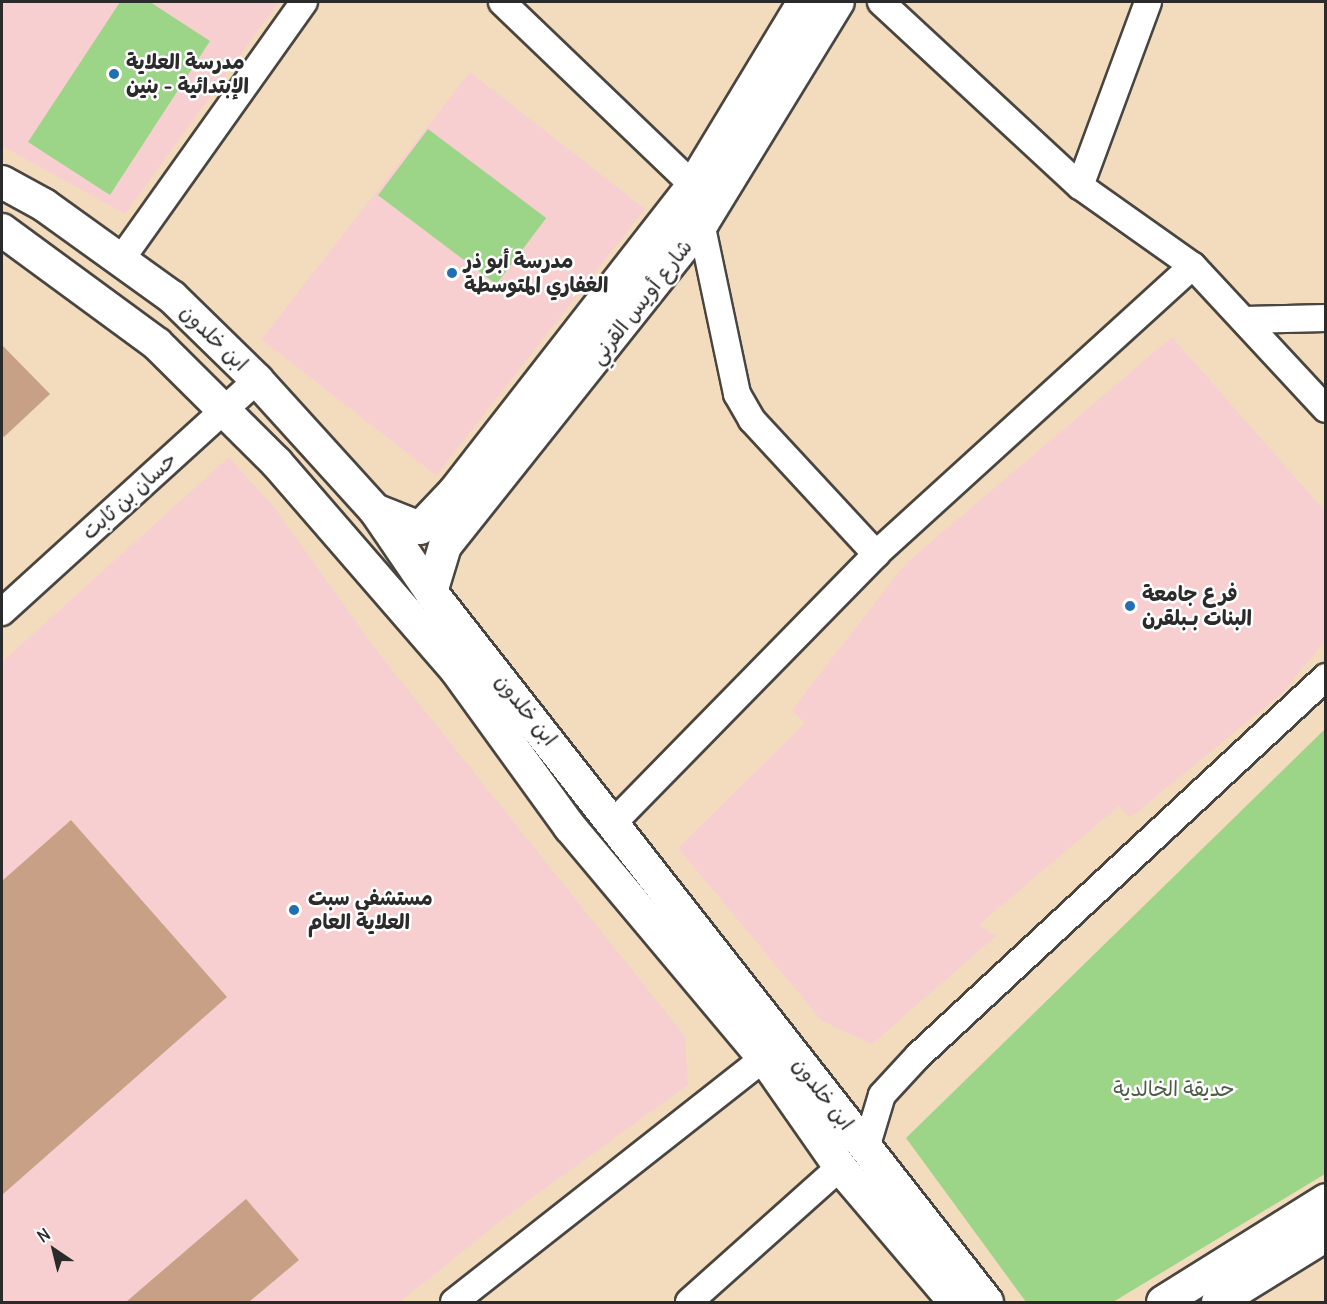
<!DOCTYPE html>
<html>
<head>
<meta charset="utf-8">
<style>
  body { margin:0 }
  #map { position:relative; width:1327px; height:1304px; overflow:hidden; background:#f3dcbe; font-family:Delius,"Playpen Sans Arabic",sans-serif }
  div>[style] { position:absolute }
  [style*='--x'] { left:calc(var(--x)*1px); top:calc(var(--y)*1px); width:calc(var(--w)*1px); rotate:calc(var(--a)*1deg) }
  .built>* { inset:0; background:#f7cfd0; transform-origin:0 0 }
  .green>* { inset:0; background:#9cd588; transform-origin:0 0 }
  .building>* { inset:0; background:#c8a086 }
  .roads { filter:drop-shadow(2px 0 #494641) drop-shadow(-2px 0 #494641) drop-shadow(0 2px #494641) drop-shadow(0 -2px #494641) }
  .minor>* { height:26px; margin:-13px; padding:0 13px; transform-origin:13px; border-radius:13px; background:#fff }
  .tertiary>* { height:32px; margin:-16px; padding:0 16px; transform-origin:16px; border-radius:16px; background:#fff }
  .dots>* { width:16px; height:16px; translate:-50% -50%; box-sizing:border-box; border:3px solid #fff; border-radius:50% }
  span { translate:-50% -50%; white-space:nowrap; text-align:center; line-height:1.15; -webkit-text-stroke:5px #fff; paint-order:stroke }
  .poi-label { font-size:21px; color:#2b2b2b; font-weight:700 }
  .left { translate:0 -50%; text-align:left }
  .street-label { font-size:21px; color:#2b2b2b }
  .park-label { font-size:21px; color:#4d5e47 }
  .frame { position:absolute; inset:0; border:3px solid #2b2b2b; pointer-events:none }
  .north { position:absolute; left:24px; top:1220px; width:60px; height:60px; -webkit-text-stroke:4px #fff; paint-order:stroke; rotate:325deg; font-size:16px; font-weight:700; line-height:24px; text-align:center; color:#2b2b2b }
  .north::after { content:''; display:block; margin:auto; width:21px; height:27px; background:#2b2b2b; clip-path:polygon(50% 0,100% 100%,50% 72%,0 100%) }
</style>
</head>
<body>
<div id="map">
  <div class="built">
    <i style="clip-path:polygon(2px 2px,279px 2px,125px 214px,2px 146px)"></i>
    <i style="left:470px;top:72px;width:222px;height:339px;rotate:38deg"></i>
    <i style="clip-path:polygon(1172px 337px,1325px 511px,1325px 641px,1281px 694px,1130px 818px,1119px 806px,979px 925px,996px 936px,872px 1044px,822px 1021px,678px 848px,805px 723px,792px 710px,905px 564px)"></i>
    <i style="clip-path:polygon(229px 457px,275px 508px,377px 651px,685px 1036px,688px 1085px,507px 1216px,400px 1302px,2px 1302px,2px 662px)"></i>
  </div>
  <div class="green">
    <i style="clip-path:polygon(120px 2px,150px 2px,210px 41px,110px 195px,28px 142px)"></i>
    <i style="left:428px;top:129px;width:148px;height:83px;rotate:37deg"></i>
    <i style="clip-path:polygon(1325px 729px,1325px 1174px,1113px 1302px,1026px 1302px,906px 1138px)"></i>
  </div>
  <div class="building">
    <i style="clip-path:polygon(2px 345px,50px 394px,4px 437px,2px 434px)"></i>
    <i style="clip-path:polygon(71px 820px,227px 997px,2px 1195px,2px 881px)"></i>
    <i style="clip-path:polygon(246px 1199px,299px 1260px,249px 1302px,126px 1302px)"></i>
  </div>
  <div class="roads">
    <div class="minor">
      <i style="--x:502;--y:2;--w:265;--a:43.8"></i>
      <i style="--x:693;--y:185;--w:214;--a:78.1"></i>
      <i style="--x:737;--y:394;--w:30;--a:60"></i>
      <i style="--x:752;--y:420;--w:183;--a:47.2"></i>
      <i style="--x:881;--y:2;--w:271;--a:42.8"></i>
      <i style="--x:1080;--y:186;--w:138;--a:35.3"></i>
      <i style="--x:1193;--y:266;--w:195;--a:47.1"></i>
      <i style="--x:1080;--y:186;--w:196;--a:-69.7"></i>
      <i style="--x:122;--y:258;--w:314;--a:-54.6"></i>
      <i style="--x:1245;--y:320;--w:81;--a:-1.4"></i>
      <i style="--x:2;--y:612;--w:345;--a:-42.3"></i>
      <i style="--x:613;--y:823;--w:376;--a:-45.6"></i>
      <i style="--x:876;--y:554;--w:428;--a:-42.3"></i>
      <i style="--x:866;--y:1148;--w:55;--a:-73.2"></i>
      <i style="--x:882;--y:1095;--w:53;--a:-47.3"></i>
      <i style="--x:918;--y:1056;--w:557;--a:-42.89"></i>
      <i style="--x:454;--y:1302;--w:395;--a:-38.2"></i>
      <i style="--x:689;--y:1302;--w:203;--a:-41.8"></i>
    </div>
    <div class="tertiary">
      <i style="--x:2;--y:182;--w:48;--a:28.7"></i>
      <i style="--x:44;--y:205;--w:158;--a:35.7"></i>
      <i style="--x:172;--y:297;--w:119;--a:44.3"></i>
      <i style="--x:257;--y:380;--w:176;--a:47.8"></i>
      <i style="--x:375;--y:510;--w:99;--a:55.7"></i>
      <i style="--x:431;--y:592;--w:902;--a:51.94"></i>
      <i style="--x:2;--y:230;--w:192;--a:36.3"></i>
      <i style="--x:157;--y:344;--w:168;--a:44.8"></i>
      <i style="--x:276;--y:462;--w:276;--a:49.1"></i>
      <i style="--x:457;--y:671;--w:193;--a:54.1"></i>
      <i style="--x:570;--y:827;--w:302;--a:50"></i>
      <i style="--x:764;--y:1058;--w:133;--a:55.1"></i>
      <i style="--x:840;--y:1167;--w:177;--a:49.6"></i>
      <i style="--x:375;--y:510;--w:48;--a:21.8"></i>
      <i style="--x:420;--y:528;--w:51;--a:-46.6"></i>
      <i style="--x:455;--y:491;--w:388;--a:-52.1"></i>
      <i style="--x:693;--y:185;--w:214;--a:-58.8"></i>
      <i style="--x:431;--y:592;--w:48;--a:-73.1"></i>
      <i style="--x:445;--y:546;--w:414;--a:-51.5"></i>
      <i style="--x:703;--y:222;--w:258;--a:-58.5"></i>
      <i style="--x:1163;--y:1302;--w:192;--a:-32"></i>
      <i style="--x:1218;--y:1302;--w:127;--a:-31.8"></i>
    </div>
  </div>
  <div class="dots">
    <i style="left:114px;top:74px;background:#1f6fb2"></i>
    <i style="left:452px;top:273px;background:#1f6fb2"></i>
    <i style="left:1130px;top:606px;background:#1f6fb2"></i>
    <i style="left:294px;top:910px;background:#1f6fb2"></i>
  </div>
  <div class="poi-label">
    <span class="left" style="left:126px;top:74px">مدرسة العلاية<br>الإبتدائية - بنين</span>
    <span class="left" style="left:464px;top:273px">مدرسة أبو ذر<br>الغفاري المتوسطة</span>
    <span class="left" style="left:1142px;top:606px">فرع جامعة<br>البنات بـبلقرن</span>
    <span class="left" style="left:308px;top:910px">مستشفى سبت<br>العلاية العام</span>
  </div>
  <div class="street-label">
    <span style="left:641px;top:302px;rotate:-52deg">شارع أويس القرني</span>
    <span style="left:214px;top:338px;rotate:44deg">ابن خلدون</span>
    <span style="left:129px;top:496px;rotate:-42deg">حسان بن ثابت</span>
    <span style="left:526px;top:710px;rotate:51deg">ابن خلدون</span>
    <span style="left:823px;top:1094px;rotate:52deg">ابن خلدون</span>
  </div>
  <div class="park-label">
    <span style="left:1174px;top:1089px">حديقة الخالدية</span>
  </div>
  <div class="frame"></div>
  <div class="north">N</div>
</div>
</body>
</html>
